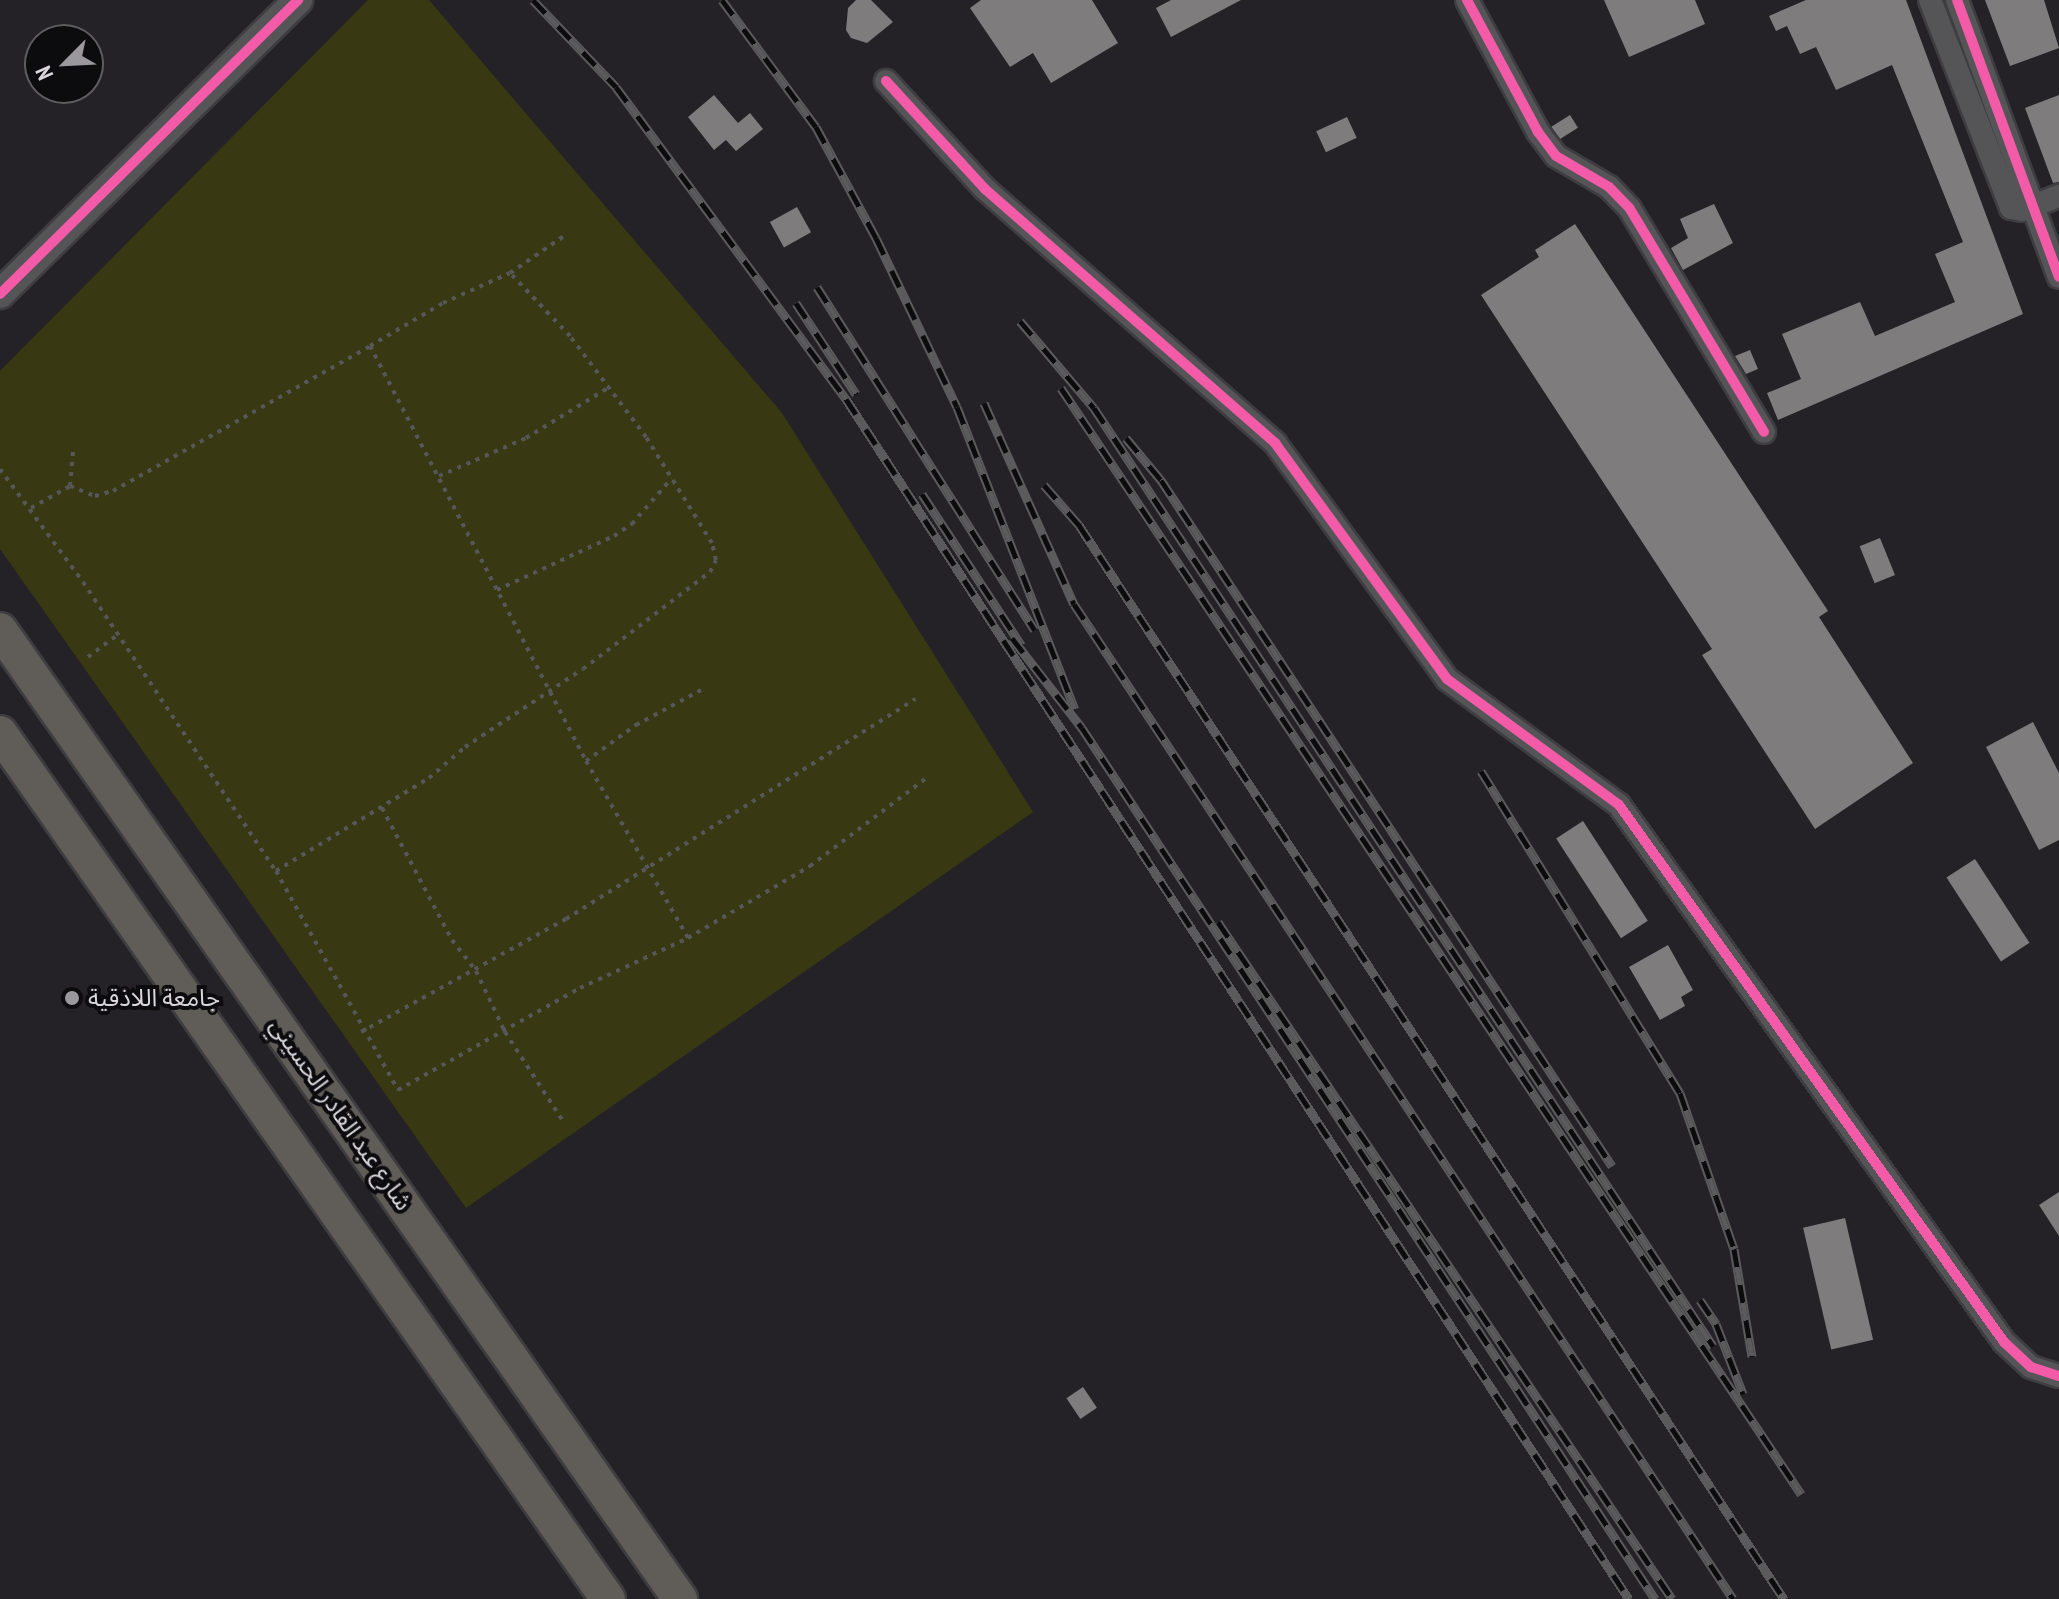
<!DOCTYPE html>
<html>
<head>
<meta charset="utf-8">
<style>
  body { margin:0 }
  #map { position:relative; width:2059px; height:1599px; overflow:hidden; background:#242226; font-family:"PT Sans Narrow","Noto Sans Arabic",sans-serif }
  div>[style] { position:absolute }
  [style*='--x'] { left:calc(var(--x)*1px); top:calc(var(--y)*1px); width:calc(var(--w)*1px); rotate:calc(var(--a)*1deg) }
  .green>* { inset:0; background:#383913 }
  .building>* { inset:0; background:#7e7c7c; transform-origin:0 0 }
  .path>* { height:4px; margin-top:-2px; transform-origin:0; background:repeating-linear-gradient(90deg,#575658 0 4px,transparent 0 10px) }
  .roads { filter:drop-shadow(2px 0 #3e3d40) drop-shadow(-2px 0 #3e3d40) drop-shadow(0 2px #3e3d40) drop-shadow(0 -2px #3e3d40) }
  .minor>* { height:22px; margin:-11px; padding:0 11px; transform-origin:11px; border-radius:11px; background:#555457 }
  .tertiary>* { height:28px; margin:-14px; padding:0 14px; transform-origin:14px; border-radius:14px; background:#555457 }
  .primary>* { height:34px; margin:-17px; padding:0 17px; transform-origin:17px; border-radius:17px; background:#605c58 }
  .rail>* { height:9px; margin-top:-4.5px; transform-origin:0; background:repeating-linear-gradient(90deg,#0c0b0e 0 18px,#5b5a5c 0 36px); box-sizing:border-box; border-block:2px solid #5b5a5c }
  .cycleway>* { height:10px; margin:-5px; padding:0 5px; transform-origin:5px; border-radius:5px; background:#f35aa7 }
  .dots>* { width:22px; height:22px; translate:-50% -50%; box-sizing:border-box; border:4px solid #0c0b0e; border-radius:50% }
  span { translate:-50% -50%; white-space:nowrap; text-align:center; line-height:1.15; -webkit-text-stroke:8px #0c0b0e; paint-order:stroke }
  .poi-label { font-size:24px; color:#d9d7dc }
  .left { translate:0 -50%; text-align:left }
  .street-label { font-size:24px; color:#d9d7dc }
  .north { position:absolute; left:24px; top:24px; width:80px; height:80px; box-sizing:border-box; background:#0c0b0e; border:2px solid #5e5d60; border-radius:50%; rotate:246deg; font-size:22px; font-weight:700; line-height:32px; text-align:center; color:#d9d7dc }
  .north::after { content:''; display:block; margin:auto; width:28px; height:36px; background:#9a989c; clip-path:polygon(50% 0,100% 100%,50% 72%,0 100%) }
</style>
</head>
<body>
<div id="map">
  <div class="green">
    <i style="clip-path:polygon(368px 0,429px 0,782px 413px,1033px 812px,466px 1208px,0 549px,0 371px)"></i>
  </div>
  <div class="building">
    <i style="clip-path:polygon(856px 0,871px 0,893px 22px,867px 43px,851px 38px,846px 30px,848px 8px)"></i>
    <i style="clip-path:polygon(981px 0,1092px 0,1118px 43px,1051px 83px,1033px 53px,1010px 67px,970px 8px)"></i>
    <i style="clip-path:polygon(1171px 0,1241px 0,1171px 37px,1156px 8px)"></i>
    <i style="clip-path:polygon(1604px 0,1695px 0,1705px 24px,1629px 57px)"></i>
    <i style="clip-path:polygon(1806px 0,1906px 0,2023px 314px,1778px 420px,1767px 393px,1801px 379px,1782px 334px,1860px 302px,1875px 336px,1955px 302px,1935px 254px,1963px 242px,1892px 65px,1836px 90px,1816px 47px,1800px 54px,1787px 26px,1776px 31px,1769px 16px)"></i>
    <i style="clip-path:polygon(1985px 0,2044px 0,2059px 48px,2010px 66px)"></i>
    <i style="clip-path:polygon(714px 95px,738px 123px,750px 113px,763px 129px,736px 151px,726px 140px,714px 150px,688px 117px)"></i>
    <i style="clip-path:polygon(2059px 95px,2059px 182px,2053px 183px,2025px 108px)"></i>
    <i style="left:1570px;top:115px;width:15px;height:22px;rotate:58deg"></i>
    <i style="left:1347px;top:117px;width:23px;height:34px;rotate:65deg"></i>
    <i style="clip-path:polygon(1714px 204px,1733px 243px,1683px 270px,1671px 248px,1688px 238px,1680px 219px)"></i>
    <i style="left:797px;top:207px;width:29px;height:31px;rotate:61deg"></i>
    <i style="clip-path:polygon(1575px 224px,1828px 611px,1819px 617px,1913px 763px,1815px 829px,1702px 655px,1712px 649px,1481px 295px,1539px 257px,1535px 250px)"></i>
    <i style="clip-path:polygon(1750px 350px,1758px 369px,1746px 374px,1735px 356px)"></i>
    <i style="left:1880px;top:538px;width:40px;height:22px;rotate:68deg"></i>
    <i style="clip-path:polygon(2033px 722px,2059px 773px,2059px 840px,2039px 850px,1986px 747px)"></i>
    <i style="left:1583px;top:821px;width:119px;height:32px;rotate:57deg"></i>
    <i style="left:1975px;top:859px;width:100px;height:34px;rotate:57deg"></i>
    <i style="clip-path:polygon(1668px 945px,1693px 990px,1681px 997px,1685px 1006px,1660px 1020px,1629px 967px)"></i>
    <i style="clip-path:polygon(2059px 1192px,2059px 1236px,2039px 1205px)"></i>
    <i style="left:1845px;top:1218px;width:125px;height:43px;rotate:77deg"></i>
    <i style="left:1083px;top:1387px;width:25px;height:20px;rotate:56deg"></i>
  </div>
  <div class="path">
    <i style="--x:370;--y:346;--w:85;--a:-30.5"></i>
    <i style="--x:443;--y:303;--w:73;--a:-24.1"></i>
    <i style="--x:510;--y:273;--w:69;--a:-34.4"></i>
    <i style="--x:73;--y:452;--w:34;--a:95"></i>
    <i style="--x:70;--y:486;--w:27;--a:22"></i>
    <i style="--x:95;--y:496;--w:19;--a:-16"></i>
    <i style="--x:113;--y:491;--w:295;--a:-29.4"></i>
    <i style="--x:370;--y:346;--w:468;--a:62.5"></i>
    <i style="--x:586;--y:761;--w:204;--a:60"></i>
    <i style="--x:0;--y:469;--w:140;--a:53.7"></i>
    <i style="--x:83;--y:582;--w:348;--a:56.3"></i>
    <i style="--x:276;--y:871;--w:251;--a:60.9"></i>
    <i style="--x:398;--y:1090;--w:209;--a:-29.3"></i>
    <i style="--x:580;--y:988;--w:119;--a:-24.8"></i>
    <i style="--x:688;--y:938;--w:142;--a:-30.5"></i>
    <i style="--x:810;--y:866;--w:144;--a:-37.1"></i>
    <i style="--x:439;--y:476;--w:95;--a:-23.6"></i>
    <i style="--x:526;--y:438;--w:96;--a:-31.4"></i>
    <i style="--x:31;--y:508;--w:45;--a:-29.4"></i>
    <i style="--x:497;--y:590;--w:129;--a:-24.8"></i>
    <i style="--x:614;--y:536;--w:22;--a:-34"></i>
    <i style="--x:632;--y:524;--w:60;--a:-49.1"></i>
    <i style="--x:88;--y:657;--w:36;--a:-37"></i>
    <i style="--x:586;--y:761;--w:62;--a:-35.8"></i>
    <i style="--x:636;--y:725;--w:76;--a:-28.2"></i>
    <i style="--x:382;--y:808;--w:149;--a:62.1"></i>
    <i style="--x:452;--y:940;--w:39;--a:52"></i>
    <i style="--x:476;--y:971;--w:68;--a:64.6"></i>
    <i style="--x:505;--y:1032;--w:106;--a:56.9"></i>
    <i style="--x:276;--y:871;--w:179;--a:-31.3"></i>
    <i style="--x:429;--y:778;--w:48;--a:-40.7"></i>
    <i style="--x:465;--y:747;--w:141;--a:-33.5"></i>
    <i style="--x:583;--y:669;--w:160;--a:-37.4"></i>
    <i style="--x:710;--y:572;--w:13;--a:-63"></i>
    <i style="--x:716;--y:560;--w:17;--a:-103"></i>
    <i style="--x:712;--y:543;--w:125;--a:-121.9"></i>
    <i style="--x:646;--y:437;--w:126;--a:-127"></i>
    <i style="--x:570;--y:336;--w:87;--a:-133.6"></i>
    <i style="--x:361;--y:1032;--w:234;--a:-28.9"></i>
    <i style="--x:566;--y:919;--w:413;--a:-32.2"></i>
  </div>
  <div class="roads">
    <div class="minor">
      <i style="--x:1467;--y:0;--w:150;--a:61.7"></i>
      <i style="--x:1538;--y:132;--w:30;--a:53"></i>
      <i style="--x:1556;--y:156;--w:61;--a:30.3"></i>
      <i style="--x:1609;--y:187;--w:30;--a:46"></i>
      <i style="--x:1630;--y:209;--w:260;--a:59"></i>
      <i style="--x:1930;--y:0;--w:223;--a:68.7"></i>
      <i style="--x:2011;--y:208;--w:11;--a:10"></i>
      <i style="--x:2022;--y:210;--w:40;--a:-21"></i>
      <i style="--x:1957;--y:0;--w:295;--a:69.8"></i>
      <i style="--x:886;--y:81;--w:147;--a:47.5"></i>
      <i style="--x:985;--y:189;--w:386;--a:41.2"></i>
      <i style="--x:1275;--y:443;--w:292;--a:53.9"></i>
      <i style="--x:1447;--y:679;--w:213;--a:36.2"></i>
      <i style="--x:1619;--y:805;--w:661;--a:54.36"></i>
      <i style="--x:2004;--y:1342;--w:37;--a:43"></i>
      <i style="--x:2031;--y:1367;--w:29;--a:18"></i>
    </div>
    <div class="tertiary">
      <i style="--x:0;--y:294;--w:419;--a:-44.6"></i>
    </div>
    <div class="primary">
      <i style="--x:0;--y:630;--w:1184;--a:54.94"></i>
      <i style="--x:0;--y:733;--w:1058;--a:54.93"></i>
    </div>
  </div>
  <div class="rail">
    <i style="--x:533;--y:0;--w:120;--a:46.3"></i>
    <i style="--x:616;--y:87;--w:388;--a:53.6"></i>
    <i style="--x:846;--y:399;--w:1433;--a:56.88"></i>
    <i style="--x:722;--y:0;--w:158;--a:53.5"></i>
    <i style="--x:816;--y:127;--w:126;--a:61.6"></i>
    <i style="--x:876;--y:238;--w:187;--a:64.4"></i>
    <i style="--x:957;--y:407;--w:324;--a:68.7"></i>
    <i style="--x:817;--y:287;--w:406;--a:57.6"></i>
    <i style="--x:796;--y:303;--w:109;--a:56.6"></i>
    <i style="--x:1020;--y:321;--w:114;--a:49.6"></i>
    <i style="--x:1094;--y:408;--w:1124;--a:56.58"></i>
    <i style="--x:1061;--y:388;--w:1331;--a:56.21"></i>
    <i style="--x:984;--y:403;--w:220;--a:65.9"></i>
    <i style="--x:1074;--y:604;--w:1193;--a:56.48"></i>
    <i style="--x:1126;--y:438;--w:55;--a:50.2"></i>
    <i style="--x:1161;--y:480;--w:821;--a:56.68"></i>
    <i style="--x:1044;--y:485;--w:53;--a:48.8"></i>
    <i style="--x:1079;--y:525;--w:1285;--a:56.72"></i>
    <i style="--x:922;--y:494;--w:181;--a:56.7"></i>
    <i style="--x:1012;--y:638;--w:114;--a:52.1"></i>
    <i style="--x:1082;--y:728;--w:1043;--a:56.66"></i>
    <i style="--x:1481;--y:771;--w:379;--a:58.3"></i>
    <i style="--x:1680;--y:1093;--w:165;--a:70.9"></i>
    <i style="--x:1734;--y:1249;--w:109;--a:80.5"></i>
    <i style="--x:1218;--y:922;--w:815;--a:56.15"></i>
    <i style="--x:1700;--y:1300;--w:29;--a:56"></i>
    <i style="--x:1716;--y:1324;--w:75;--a:68.9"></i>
  </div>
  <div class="cycleway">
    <i style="--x:1467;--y:0;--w:150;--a:61.7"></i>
    <i style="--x:1538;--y:132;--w:30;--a:53"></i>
    <i style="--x:1556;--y:156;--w:61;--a:30.3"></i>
    <i style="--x:1609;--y:187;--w:30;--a:46"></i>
    <i style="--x:1630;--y:209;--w:260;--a:59"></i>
    <i style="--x:1957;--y:0;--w:295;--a:69.8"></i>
    <i style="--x:886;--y:81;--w:147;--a:47.5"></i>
    <i style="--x:985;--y:189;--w:386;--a:41.2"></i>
    <i style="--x:1275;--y:443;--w:292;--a:53.9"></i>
    <i style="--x:1447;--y:679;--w:213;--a:36.2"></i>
    <i style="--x:1619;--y:805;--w:661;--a:54.36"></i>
    <i style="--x:2004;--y:1342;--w:37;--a:43"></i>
    <i style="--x:2031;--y:1367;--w:29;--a:18"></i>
    <i style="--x:0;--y:294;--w:419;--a:-44.6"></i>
  </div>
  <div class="dots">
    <i style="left:72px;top:998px;background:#9a989c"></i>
  </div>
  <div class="poi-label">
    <span class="left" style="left:88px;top:998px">جامعة اللاذقية</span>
  </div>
  <div class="street-label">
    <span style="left:341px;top:1114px;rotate:55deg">شارع عبد القادر الحسيني</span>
  </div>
  <div class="north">N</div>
</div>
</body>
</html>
